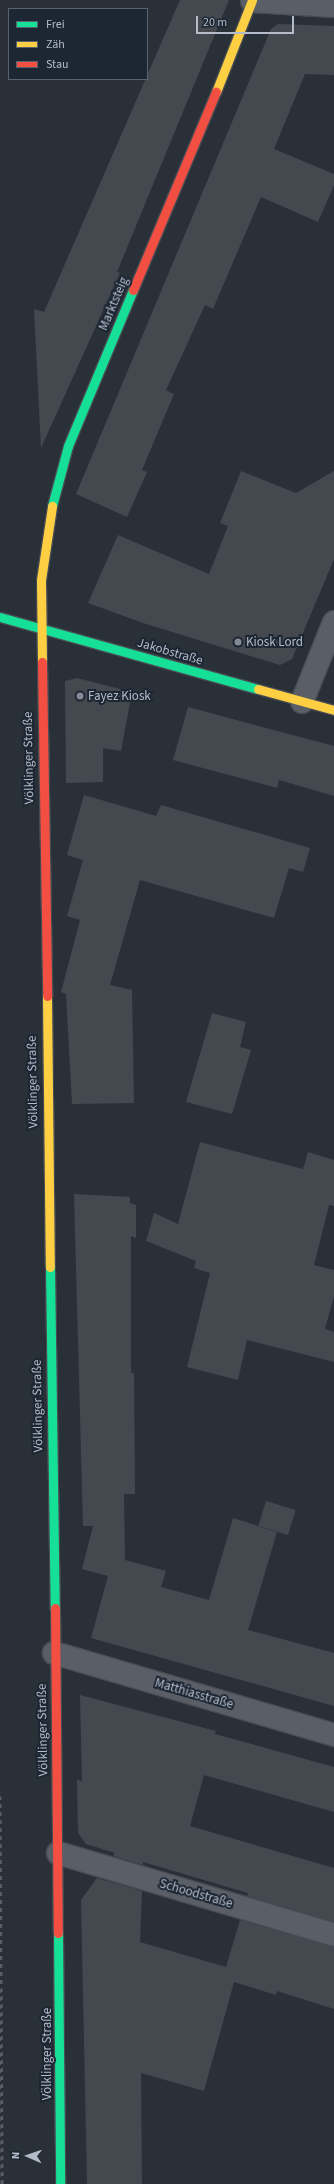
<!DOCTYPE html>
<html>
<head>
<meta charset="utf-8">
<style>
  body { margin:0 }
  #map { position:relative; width:334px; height:2184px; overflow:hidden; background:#2a3038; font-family:"Source Sans 3",sans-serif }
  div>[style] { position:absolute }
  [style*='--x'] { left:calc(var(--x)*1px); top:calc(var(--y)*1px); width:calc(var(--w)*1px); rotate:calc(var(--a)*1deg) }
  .building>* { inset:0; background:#444950; transform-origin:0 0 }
  .roads { filter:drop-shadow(1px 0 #484c53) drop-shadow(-1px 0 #484c53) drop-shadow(0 1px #484c53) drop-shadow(0 -1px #484c53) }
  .street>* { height:22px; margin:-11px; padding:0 11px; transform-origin:11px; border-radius:11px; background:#5a5e66 }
  .fast>* { height:9px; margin:-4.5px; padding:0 4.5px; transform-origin:4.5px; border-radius:4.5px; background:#16e098 }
  .slow>* { height:9px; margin:-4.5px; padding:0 4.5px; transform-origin:4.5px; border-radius:4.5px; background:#ffcf43 }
  .jam>* { height:9px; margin:-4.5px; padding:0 4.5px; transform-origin:4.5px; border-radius:4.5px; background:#f24e42 }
  .rail>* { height:3px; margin-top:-1.5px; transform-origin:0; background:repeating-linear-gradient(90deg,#595d64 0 4px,transparent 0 8px) }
  .dots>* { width:11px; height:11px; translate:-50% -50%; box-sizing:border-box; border:2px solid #1d2633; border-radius:50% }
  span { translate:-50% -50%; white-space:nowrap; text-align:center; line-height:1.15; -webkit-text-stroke:4px #1d2633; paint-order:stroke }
  .street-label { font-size:13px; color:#b4bcc9 }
  .poi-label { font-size:13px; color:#b4bcc9 }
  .left { translate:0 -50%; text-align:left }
  .legend { position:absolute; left:8px; top:8px; width:140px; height:72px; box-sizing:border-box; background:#1d2633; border:1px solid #59626f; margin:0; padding:5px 7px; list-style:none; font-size:12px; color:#b4bcc9 }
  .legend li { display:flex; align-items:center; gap:8px; height:20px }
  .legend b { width:20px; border:1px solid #59626f }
  .north { position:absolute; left:8px; top:2136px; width:40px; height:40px; -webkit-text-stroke:3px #1d2633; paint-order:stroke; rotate:272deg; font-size:11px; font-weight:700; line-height:16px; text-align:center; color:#b4bcc9 }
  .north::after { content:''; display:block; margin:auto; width:14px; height:18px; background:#b4bcc9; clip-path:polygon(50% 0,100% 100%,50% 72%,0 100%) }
  .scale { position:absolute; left:196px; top:16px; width:98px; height:18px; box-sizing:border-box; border:2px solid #b4bcc9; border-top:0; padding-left:5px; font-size:12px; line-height:14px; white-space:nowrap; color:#b4bcc9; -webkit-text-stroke:3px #1d2633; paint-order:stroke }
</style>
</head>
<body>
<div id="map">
  <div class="building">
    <i style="clip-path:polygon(180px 0,229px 0,117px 272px,120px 273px,41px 448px,34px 309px,44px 312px)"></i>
    <i style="clip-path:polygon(278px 24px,334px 26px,334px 75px,305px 74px,274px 149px,334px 174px,334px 185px,318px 222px,261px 197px,213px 309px,205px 305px,166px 390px,174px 394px,142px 470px,147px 472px,127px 517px,76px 494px,271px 29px)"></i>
    <i style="clip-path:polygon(241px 471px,296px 493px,334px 471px,334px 559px,292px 659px,280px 665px,143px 623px,88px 603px,118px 535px,209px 574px,228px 526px,220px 523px)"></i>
    <i style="clip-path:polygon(77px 678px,132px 692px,121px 751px,103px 748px,103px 782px,66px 783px,65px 681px)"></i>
    <i style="clip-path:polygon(188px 707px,334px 746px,334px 796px,279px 780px,277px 788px,173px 760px)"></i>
    <i style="clip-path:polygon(84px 795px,156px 816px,161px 805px,310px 848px,303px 872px,289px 868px,274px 918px,140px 880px,110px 985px,132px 990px,134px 1103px,72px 1104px,66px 994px,61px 992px,80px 920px,67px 916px,83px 860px,67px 855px)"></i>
    <i style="clip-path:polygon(212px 1013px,246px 1022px,240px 1047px,251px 1050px,232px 1114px,186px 1102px)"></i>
    <i style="clip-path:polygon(200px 1142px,303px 1169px,308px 1152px,334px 1160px,334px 1206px,329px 1205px,314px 1265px,334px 1270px,334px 1296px,325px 1329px,334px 1332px,334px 1362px,247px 1340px,238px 1380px,187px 1367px,210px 1273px,194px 1268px,196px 1261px,146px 1241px,154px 1213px,178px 1224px)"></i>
    <i style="clip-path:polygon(74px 1194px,130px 1197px,130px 1203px,136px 1205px,136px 1238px,131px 1236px,131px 1373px,134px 1373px,135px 1494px,124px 1494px,125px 1560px,166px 1571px,161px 1587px,209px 1600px,233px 1518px,277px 1532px,248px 1630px,334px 1653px,334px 1706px,91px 1638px,108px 1576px,82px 1569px,93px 1526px,83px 1526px)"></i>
    <i style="left:266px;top:1501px;width:31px;height:26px;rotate:17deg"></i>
    <i style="clip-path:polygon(80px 1695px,216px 1731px,215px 1734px,334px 1767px,334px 1812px,204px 1775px,190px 1826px,334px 1868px,334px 1922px,247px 1896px,248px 1893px,143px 1862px,143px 1865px,113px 1856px,115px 1853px,86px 1844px,78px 1833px,77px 1780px,82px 1781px)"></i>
    <i style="clip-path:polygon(97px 1878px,142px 1891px,140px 1942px,226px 1967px,240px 1920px,334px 1947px,334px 2009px,277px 1991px,276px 1995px,234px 1982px,204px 2091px,141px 2073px,142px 2184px,87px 2184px,81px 1900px)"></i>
  </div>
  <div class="roads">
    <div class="street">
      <i style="--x:252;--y:1;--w:82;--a:3.5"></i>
      <i style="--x:302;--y:702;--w:86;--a:-68.2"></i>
      <i style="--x:54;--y:1653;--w:292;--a:16.3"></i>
      <i style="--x:58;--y:1853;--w:288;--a:16.5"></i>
    </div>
    <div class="fast">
      <i style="--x:52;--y:506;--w:62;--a:-75.1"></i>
      <i style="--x:68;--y:446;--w:169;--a:-67.4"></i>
      <i style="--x:0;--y:617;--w:268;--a:15.6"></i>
      <i style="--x:50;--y:1267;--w:341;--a:89.2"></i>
      <i style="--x:58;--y:1933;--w:251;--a:89.5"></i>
    </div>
    <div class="slow">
      <i style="--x:216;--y:92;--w:99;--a:-68.6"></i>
      <i style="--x:42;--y:662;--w:82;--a:-90.7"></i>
      <i style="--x:41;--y:580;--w:75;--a:-81.5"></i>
      <i style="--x:258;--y:689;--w:79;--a:15.4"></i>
      <i style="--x:47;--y:996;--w:271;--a:89.4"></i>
    </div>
    <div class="jam">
      <i style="--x:133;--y:290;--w:215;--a:-67.3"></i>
      <i style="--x:42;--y:662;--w:334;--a:89.1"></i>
      <i style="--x:55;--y:1608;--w:325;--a:89.5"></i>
    </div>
  </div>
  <div class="rail">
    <i style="--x:0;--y:1796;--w:388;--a:89.7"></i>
  </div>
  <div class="dots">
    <i style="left:238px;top:642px;background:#848b96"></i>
    <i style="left:80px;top:696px;background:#848b96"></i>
  </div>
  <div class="street-label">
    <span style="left:114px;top:304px;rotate:-67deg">Marktsteig</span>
    <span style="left:170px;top:652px;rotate:16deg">Jakobstraße</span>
    <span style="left:29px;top:758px;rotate:-91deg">Völklinger Straße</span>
    <span style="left:33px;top:1082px;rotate:-91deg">Völklinger Straße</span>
    <span style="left:38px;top:1406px;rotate:-91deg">Völklinger Straße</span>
    <span style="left:194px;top:1694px;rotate:16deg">Matthiasstraße</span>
    <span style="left:43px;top:1730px;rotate:-91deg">Völklinger Straße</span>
    <span style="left:196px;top:1894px;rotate:16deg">Schoodstraße</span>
    <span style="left:47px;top:2054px;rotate:-90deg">Völklinger Straße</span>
  </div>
  <div class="poi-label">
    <span class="left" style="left:246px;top:642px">Kiosk Lord</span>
    <span class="left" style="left:88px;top:696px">Fayez Kiosk</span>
  </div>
  <ul class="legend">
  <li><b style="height:5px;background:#16e098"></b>Frei</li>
  <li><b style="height:5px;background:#ffcf43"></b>Zäh</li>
  <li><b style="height:5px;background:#f24e42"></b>Stau</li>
  </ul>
  <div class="north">N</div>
  <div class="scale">20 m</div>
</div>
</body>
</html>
